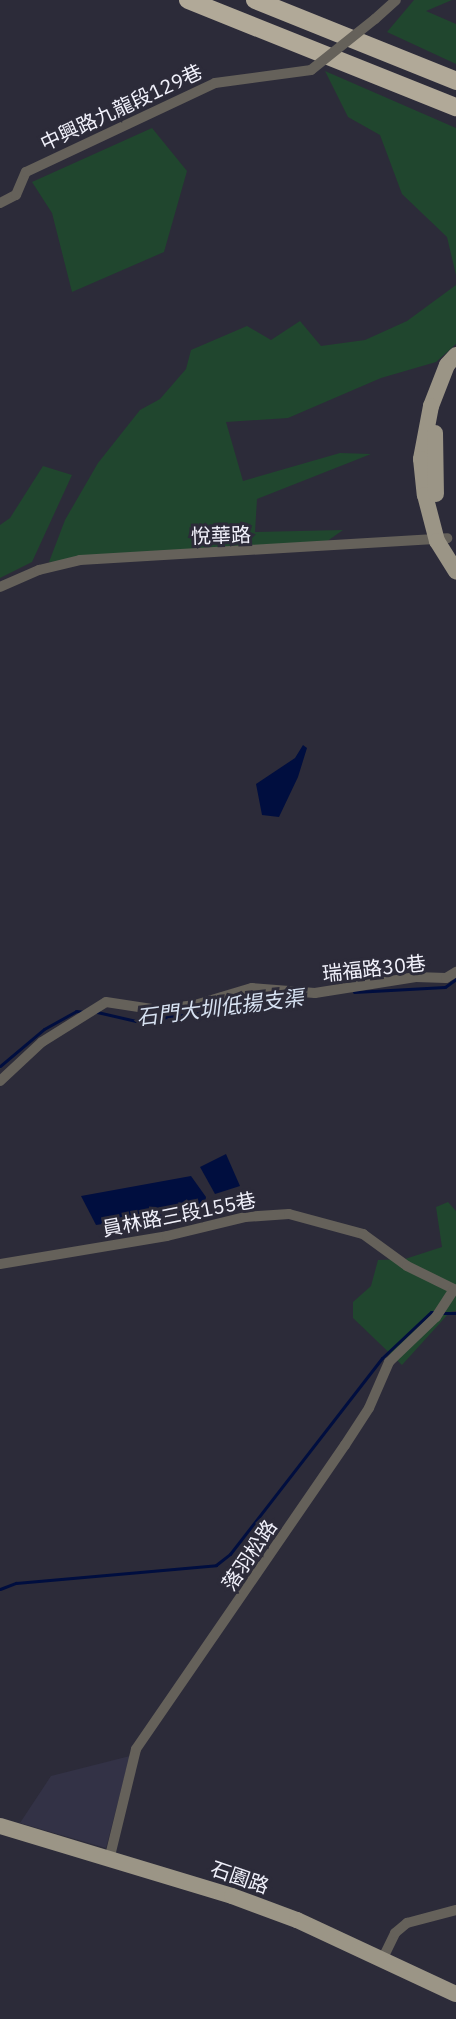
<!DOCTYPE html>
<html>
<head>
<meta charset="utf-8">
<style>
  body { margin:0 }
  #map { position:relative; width:456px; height:2019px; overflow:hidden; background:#2c2b39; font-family:"IBM Plex Sans","Noto Sans TC",sans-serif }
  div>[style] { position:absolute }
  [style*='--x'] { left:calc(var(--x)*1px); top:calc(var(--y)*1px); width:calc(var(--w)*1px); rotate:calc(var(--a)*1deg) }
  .built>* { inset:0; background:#333246 }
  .green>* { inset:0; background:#20462e }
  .water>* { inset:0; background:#000e3f }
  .stream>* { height:3px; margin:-1.5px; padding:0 1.5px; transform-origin:1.5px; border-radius:1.5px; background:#000e3f }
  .street>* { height:10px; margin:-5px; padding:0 5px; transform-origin:5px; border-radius:5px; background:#65615a }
  .primary>* { height:16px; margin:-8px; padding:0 8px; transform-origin:8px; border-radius:8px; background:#9b9586 }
  .highway>* { height:18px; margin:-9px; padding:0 9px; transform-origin:9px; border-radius:9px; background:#b1a998 }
  .street-bridge>* { height:10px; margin:-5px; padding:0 5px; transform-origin:5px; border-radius:5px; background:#65615a }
  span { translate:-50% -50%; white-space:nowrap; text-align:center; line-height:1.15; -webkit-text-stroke:6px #2c2b39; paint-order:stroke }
  .street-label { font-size:20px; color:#f1f1fb }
  .water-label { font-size:21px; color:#d7e2f2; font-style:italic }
</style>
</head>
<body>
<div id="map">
  <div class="built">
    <i style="clip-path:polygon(130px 1756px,106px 1848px,20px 1823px,51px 1776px)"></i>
  </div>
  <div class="green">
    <i style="clip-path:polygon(414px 0,452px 0,426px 11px,456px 24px,456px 64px,387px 32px)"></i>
    <i style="clip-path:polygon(325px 71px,456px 128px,456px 275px,447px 237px,402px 194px,380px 135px,348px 117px)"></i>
    <i style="clip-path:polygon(152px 128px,187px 171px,164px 252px,72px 292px,52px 213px,32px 182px)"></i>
    <i style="clip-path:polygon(456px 285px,456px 344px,436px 362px,381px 378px,288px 418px,226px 422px,243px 481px,340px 453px,371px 454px,257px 499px,255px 532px,343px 530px,326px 542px,49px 562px,65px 520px,98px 463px,140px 410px,160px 399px,186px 369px,191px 350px,247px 326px,271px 340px,300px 321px,321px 346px,365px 340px,407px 321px)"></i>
    <i style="clip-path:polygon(43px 466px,72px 475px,32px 562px,0 578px,0 525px,10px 518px)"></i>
    <i style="clip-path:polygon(448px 1202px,456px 1211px,456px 1311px,450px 1312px,402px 1365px,353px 1318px,353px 1302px,371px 1286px,378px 1260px,405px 1259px,442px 1247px,436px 1207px)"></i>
  </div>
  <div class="water">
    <i style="clip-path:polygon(303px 745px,307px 748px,298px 777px,279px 817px,262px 815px,256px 784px,295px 758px)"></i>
    <i style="clip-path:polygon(226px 1154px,240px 1186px,215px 1194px,200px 1167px)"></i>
    <i style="clip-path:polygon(191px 1176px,206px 1197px,204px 1209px,96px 1225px,81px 1196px)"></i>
  </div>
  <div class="stream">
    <i style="--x:354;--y:992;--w:91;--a:-3.1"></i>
    <i style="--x:445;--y:987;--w:14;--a:-36"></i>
    <i style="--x:97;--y:1012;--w:40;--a:13"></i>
    <i style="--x:136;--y:1021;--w:64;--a:-7.2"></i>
    <i style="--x:199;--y:1013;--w:45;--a:-18"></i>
    <i style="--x:242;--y:999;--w:55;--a:-2.1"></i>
    <i style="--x:0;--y:1066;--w:57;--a:-40.1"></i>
    <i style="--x:44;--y:1029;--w:37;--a:-29"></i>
    <i style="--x:76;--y:1011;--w:9;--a:6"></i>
    <i style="--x:443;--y:1313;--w:13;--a:0"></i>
    <i style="--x:0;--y:1589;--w:17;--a:-21"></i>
    <i style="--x:16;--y:1583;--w:201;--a:-5.1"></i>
    <i style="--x:216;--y:1565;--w:18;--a:-38"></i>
    <i style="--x:230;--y:1554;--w:248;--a:-52.2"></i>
    <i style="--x:382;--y:1358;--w:67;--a:-43.2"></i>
    <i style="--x:431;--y:1312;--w:6;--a:0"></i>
  </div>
  <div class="street">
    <i style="--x:375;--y:19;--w:28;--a:-42"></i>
    <i style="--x:0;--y:203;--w:18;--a:-27"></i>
    <i style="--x:16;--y:195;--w:25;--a:-67"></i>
    <i style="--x:26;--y:172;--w:209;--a:-25.2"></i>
    <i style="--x:215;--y:83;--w:97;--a:-7.7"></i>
    <i style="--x:0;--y:587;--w:43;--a:-23.6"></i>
    <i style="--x:39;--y:570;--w:42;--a:-13.7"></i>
    <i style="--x:80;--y:560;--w:368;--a:-3.4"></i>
    <i style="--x:0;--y:1081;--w:57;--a:-42.9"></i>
    <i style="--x:42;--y:1042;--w:75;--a:-32"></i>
    <i style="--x:106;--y:1002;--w:53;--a:8.7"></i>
    <i style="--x:158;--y:1010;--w:37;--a:-8"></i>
    <i style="--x:195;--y:1005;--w:59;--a:-16.6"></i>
    <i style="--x:252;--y:988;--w:63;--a:4.5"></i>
    <i style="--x:315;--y:993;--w:102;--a:-9"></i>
    <i style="--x:416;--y:977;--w:30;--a:2"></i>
    <i style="--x:446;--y:978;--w:12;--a:-31"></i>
    <i style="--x:0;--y:1264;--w:169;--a:-9.5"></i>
    <i style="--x:167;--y:1236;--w:80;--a:-13.7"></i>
    <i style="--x:245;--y:1217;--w:44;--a:-3.9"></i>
    <i style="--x:289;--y:1214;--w:77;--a:15.1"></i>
    <i style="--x:363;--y:1234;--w:54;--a:36"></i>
    <i style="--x:407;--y:1266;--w:55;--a:26.1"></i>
    <i style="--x:109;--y:1860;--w:114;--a:-76.3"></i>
    <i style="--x:136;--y:1749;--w:369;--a:-55.5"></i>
    <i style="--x:345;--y:1445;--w:44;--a:-57"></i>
    <i style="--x:369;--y:1408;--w:50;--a:-66.5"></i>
    <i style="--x:389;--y:1362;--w:65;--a:-43.8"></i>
    <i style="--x:436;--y:1317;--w:33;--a:-57"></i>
    <i style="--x:382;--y:1960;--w:30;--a:-64"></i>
    <i style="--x:395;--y:1933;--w:16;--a:-40"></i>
    <i style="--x:407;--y:1923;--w:51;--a:-14.9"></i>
  </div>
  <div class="primary">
    <i style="--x:456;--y:355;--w:13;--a:132"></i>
    <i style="--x:447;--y:365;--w:44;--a:111.3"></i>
    <i style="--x:431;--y:406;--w:54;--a:100.7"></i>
    <i style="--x:421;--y:459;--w:36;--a:84"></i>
    <i style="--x:425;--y:495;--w:48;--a:75.4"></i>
    <i style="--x:437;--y:541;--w:36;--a:58"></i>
    <i style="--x:435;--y:433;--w:61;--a:89.1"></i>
    <i style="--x:0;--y:1826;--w:242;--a:16.8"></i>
    <i style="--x:232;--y:1896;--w:69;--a:20.3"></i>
    <i style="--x:297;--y:1920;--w:175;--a:25"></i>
  </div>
  <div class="highway">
    <i style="--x:188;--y:0;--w:289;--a:21.8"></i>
    <i style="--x:255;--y:0;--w:217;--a:21.9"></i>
  </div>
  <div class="street-bridge">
    <i style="--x:311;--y:70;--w:82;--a:-38.6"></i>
  </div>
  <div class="street-label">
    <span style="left:121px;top:107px;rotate:-25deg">中興路九龍段129巷</span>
    <span style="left:221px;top:535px;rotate:-2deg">悅華路</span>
    <span style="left:374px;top:968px;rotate:-6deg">瑞福路30巷</span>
    <span style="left:179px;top:1214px;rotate:-11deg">員林路三段155巷</span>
    <span style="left:249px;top:1555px;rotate:-56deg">落羽松路</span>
    <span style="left:240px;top:1877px;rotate:19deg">石園路</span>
  </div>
  <div class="water-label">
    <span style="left:220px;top:1007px;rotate:-7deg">石門大圳低揚支渠</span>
  </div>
</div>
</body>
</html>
